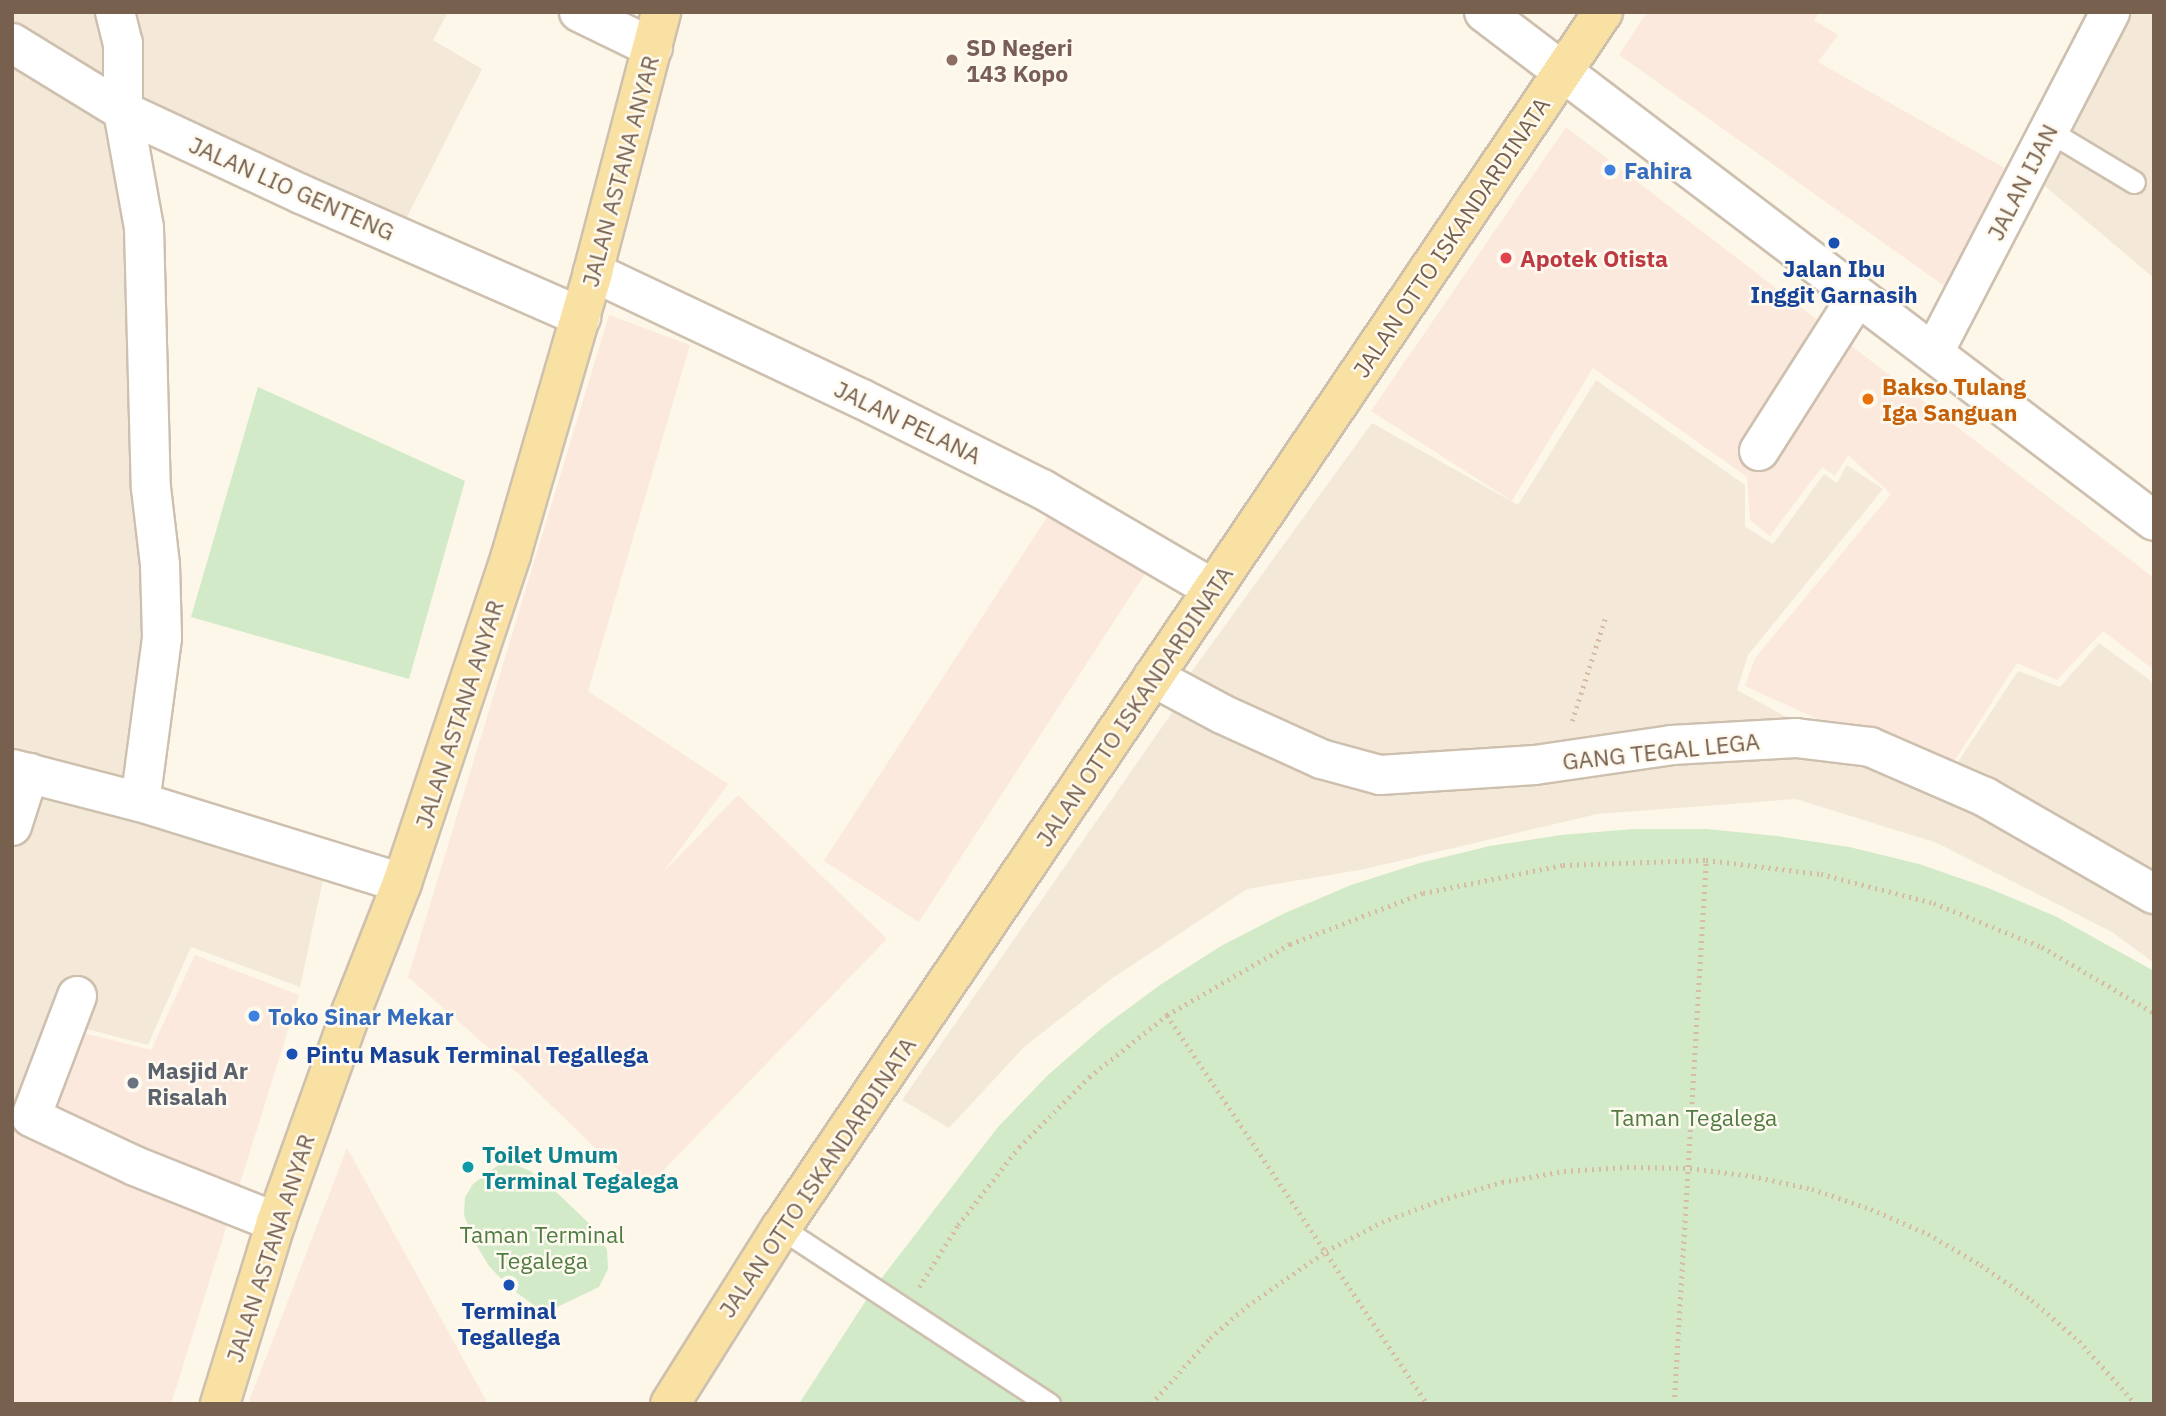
<!DOCTYPE html>
<html>
<head>
<meta charset="utf-8">
<style>
  body { margin:0 }
  #map { position:relative; width:2166px; height:1416px; overflow:hidden; background:#fcf7e9; font-family:"IBM Plex Sans",sans-serif }
  div>[style] { position:absolute }
  [style*='--x'] { left:calc(var(--x)*1px); top:calc(var(--y)*1px); width:calc(var(--w)*1px); rotate:calc(var(--a)*1deg) }
  .residential>* { inset:0; background:#f4e9d8 }
  .commercial>* { inset:0; background:#fce9de; transform-origin:0 0 }
  .green>* { inset:0; background:#d2eac7 }
  .path>* { height:4.5px; margin-top:-2.25px; transform-origin:0; background:repeating-linear-gradient(90deg,#d7bca4 0 2px,transparent 0 7px) }
  .roads { filter:drop-shadow(2px 0 #cec0af) drop-shadow(-2px 0 #cec0af) drop-shadow(0 2px #cec0af) drop-shadow(0 -2px #cec0af) }
  .lane>* { height:21px; margin:-10.5px; padding:0 10.5px; transform-origin:10.5px; border-radius:10.5px; background:#fff }
  .street>* { height:38px; margin:-19px; padding:0 19px; transform-origin:19px; border-radius:19px; background:#fff }
  .secondary>* { height:38px; margin:-19px; padding:0 19px; transform-origin:19px; border-radius:19px; background:#fff }
  .primary>* { height:38px; margin:-19px; padding:0 19px; transform-origin:19px; border-radius:19px; background:#f9e1a4 }
  .dots>* { width:19px; height:19px; translate:-50% -50%; box-sizing:border-box; border:4px solid #fffaf0; border-radius:50% }
  span { translate:-50% -50%; white-space:nowrap; text-align:center; line-height:1.15; -webkit-text-stroke:5px #fffaf0; paint-order:stroke }
  .education-label { font-size:23px; color:#785e54; font-weight:700 }
  .left { translate:0 -50%; text-align:left }
  .shop-label { font-size:23px; color:#366cbe; font-weight:700 }
  .street-label { font-size:23px; color:#77604d }
  .health-label { font-size:23px; color:#be3a42; font-weight:700 }
  .transit-label { font-size:23px; color:#164399; font-weight:700 }
  .food-label { font-size:23px; color:#c56008; font-weight:700 }
  .worship-label { font-size:23px; color:#5b616d; font-weight:700 }
  .park-label { font-size:23px; color:#507c44 }
  .culture-label { font-size:23px; color:#0d838f; font-weight:700 }
  .frame { position:absolute; inset:0; border:14px solid #77604d; pointer-events:none }
</style>
</head>
<body>
<div id="map">
  <div class="residential">
    <i style="clip-path:polygon(12px 12px,448px 12px,433px 40px,482px 69px,404px 223px,12px 33px)"></i>
    <i style="clip-path:polygon(2121px 12px,2154px 12px,2154px 278px,2040px 182px)"></i>
    <i style="clip-path:polygon(12px 57px,126px 121px,156px 615px,126px 777px,12px 751px)"></i>
    <i style="clip-path:polygon(1596px 380px,1745px 485px,1745px 527px,1773px 544px,1824px 474px,1837px 483px,1847px 465px,1883px 489px,1748px 655px,1737px 690px,1801px 725px,1456px 756px,1366px 758px,1294px 735px,1187px 678px,1372px 423px,1518px 505px)"></i>
    <i style="clip-path:polygon(2099px 643px,2154px 683px,2154px 878px,1952px 771px,2018px 671px,2060px 687px)"></i>
    <i style="clip-path:polygon(1176px 707px,1321px 777px,1827px 742px,2154px 899px,2154px 963px,2112px 932px,1937px 843px,1796px 799px,1597px 814px,1365px 869px,1247px 889px,1111px 979px,1024px 1047px,949px 1128px,902px 1100px)"></i>
    <i style="clip-path:polygon(12px 773px,326px 866px,300px 987px,191px 947px,148px 1045px,72px 1025px,36px 1119px,12px 1106px)"></i>
  </div>
  <div class="commercial">
    <i style="clip-path:polygon(1647px 12px,1819px 12px,1814px 20px,1838px 35px,1818px 62px,2015px 174px,1947px 288px,1619px 55px)"></i>
    <i style="clip-path:polygon(1566px 127px,2154px 578px,2154px 670px,2103px 631px,2057px 680px,2017px 663px,1944px 777px,1745px 686px,1755px 658px,1891px 494px,1848px 455px,1835px 476px,1822px 467px,1770px 536px,1750px 520px,1747px 477px,1593px 368px,1512px 501px,1371px 411px)"></i>
    <i style="clip-path:polygon(609px 315px,690px 345px,588px 691px,728px 784px,516px 1072px,408px 977px)"></i>
    <i style="left:1051px;top:511px;width:113px;height:417px;rotate:33deg"></i>
    <i style="left:738px;top:795px;width:207px;height:353px;rotate:44deg"></i>
    <i style="clip-path:polygon(195px 955px,299px 995px,171px 1404px,12px 1404px,12px 1111px,44px 1118px,76px 1031px,151px 1050px)"></i>
    <i style="clip-path:polygon(347px 1148px,488px 1404px,248px 1404px)"></i>
  </div>
  <div class="green">
    <i style="clip-path:polygon(258px 387px,465px 481px,409px 679px,191px 617px)"></i>
    <i style="clip-path:polygon(1633px 829px,1706px 829px,1777px 836px,1849px 847px,1919px 864px,1988px 888px,2055px 916px,2154px 971px,2154px 1404px,799px 1404px,874px 1288px,998px 1127px,1048px 1075px,1102px 1028px,1160px 985px,1221px 946px,1285px 913px,1351px 885px,1420px 863px,1490px 846px,1561px 835px)"></i>
    <i style="clip-path:polygon(505px 1160px,530px 1171px,553px 1189px,598px 1232px,607px 1250px,608px 1269px,599px 1287px,555px 1308px,535px 1306px,509px 1287px,489px 1266px,474px 1241px,464px 1215px,465px 1197px,473px 1184px)"></i>
  </div>
  <div class="path">
    <i style="--x:1572;--y:721;--w:107;--a:-72.1"></i>
    <i style="--x:1167;--y:1015;--w:468;--a:56.2"></i>
    <i style="--x:919;--y:1287;--w:73;--a:-57.8"></i>
    <i style="--x:958;--y:1225;--w:99;--a:-52"></i>
    <i style="--x:1019;--y:1147;--w:99;--a:-45"></i>
    <i style="--x:1089;--y:1077;--w:100;--a:-38.5"></i>
    <i style="--x:1167;--y:1015;--w:142;--a:-30"></i>
    <i style="--x:1290;--y:944;--w:142;--a:-21"></i>
    <i style="--x:1423;--y:893;--w:143;--a:-11.3"></i>
    <i style="--x:1563;--y:865;--w:143;--a:-2"></i>
    <i style="--x:1706;--y:860;--w:116;--a:6.9"></i>
    <i style="--x:1821;--y:874;--w:117;--a:14.4"></i>
    <i style="--x:1934;--y:903;--w:117;--a:22.2"></i>
    <i style="--x:2042;--y:947;--w:130;--a:30.5"></i>
    <i style="--x:1151;--y:1404;--w:89;--a:-48.2"></i>
    <i style="--x:1210;--y:1338;--w:49;--a:-40.9"></i>
    <i style="--x:1247;--y:1306;--w:96;--a:-34.8"></i>
    <i style="--x:1326;--y:1251;--w:63;--a:-27.4"></i>
    <i style="--x:1382;--y:1222;--w:63;--a:-20.4"></i>
    <i style="--x:1441;--y:1200;--w:64;--a:-16.4"></i>
    <i style="--x:1502;--y:1182;--w:63;--a:-10.1"></i>
    <i style="--x:1564;--y:1171;--w:63;--a:-3.6"></i>
    <i style="--x:1627;--y:1167;--w:63;--a:0.9"></i>
    <i style="--x:1690;--y:1168;--w:63;--a:7.4"></i>
    <i style="--x:1752;--y:1176;--w:61;--a:12.2"></i>
    <i style="--x:1812;--y:1189;--w:62;--a:18.7"></i>
    <i style="--x:1871;--y:1209;--w:62;--a:23.7"></i>
    <i style="--x:1928;--y:1234;--w:61;--a:30.3"></i>
    <i style="--x:1981;--y:1265;--w:62;--a:34.5"></i>
    <i style="--x:2032;--y:1300;--w:62;--a:41.1"></i>
    <i style="--x:2079;--y:1341;--w:85;--a:47.9"></i>
    <i style="--x:1674;--y:1404;--w:545;--a:-86.63"></i>
  </div>
  <div class="roads">
    <div class="lane">
      <i style="--x:2049;--y:131;--w:99;--a:31"></i>
      <i style="--x:781;--y:1228;--w:321;--a:33.3"></i>
    </div>
    <div class="street">
      <i style="--x:115;--y:12;--w:32;--a:76"></i>
      <i style="--x:123;--y:43;--w:68;--a:90"></i>
      <i style="--x:123;--y:111;--w:119;--a:79.8"></i>
      <i style="--x:144;--y:228;--w:260;--a:88.5"></i>
      <i style="--x:151;--y:488;--w:78;--a:83.3"></i>
      <i style="--x:160;--y:565;--w:73;--a:88.4"></i>
      <i style="--x:162;--y:638;--w:165;--a:97.6"></i>
      <i style="--x:579;--y:12;--w:82;--a:25.9"></i>
      <i style="--x:12;--y:43;--w:130;--a:31.5"></i>
      <i style="--x:123;--y:111;--w:196;--a:25"></i>
      <i style="--x:301;--y:194;--w:306;--a:23.7"></i>
      <i style="--x:593;--y:272;--w:297;--a:25.3"></i>
      <i style="--x:862;--y:399;--w:201;--a:26.6"></i>
      <i style="--x:1042;--y:489;--w:198;--a:30.3"></i>
      <i style="--x:1934;--y:352;--w:383;--a:-62.6"></i>
      <i style="--x:1759;--y:451;--w:183;--a:-57.5"></i>
      <i style="--x:1153;--y:677;--w:78;--a:28.2"></i>
      <i style="--x:1222;--y:714;--w:109;--a:24.4"></i>
      <i style="--x:1321;--y:759;--w:61;--a:15.2"></i>
      <i style="--x:1380;--y:775;--w:155;--a:-3.7"></i>
      <i style="--x:1535;--y:765;--w:138;--a:-8.3"></i>
      <i style="--x:1672;--y:745;--w:124;--a:-3.2"></i>
      <i style="--x:1796;--y:738;--w:75;--a:6.9"></i>
      <i style="--x:1870;--y:747;--w:125;--a:23.5"></i>
      <i style="--x:1985;--y:797;--w:195;--a:29.9"></i>
      <i style="--x:12;--y:769;--w:132;--a:14.5"></i>
      <i style="--x:140;--y:802;--w:274;--a:17.2"></i>
      <i style="--x:12;--y:826;--w:56;--a:-72.2"></i>
      <i style="--x:77;--y:996;--w:129;--a:110.8"></i>
      <i style="--x:31;--y:1117;--w:115;--a:25.2"></i>
      <i style="--x:135;--y:1166;--w:152;--a:21.7"></i>
    </div>
    <div class="secondary">
      <i style="--x:1484;--y:12;--w:841;--a:37.22"></i>
    </div>
    <div class="primary">
      <i style="--x:220;--y:1404;--w:190;--a:-72.9"></i>
      <i style="--x:276;--y:1222;--w:225;--a:-70.3"></i>
      <i style="--x:352;--y:1010;--w:136;--a:-68.5"></i>
      <i style="--x:402;--y:883;--w:346;--a:-71.6"></i>
      <i style="--x:511;--y:555;--w:295;--a:-73.8"></i>
      <i style="--x:593;--y:272;--w:269;--a:-75.3"></i>
      <i style="--x:670;--y:1404;--w:208;--a:-57.8"></i>
      <i style="--x:781;--y:1228;--w:1468;--a:-55.94"></i>
    </div>
  </div>
  <div class="dots">
    <i style="left:952px;top:60px;background:#8d6e63"></i>
    <i style="left:1610px;top:170px;background:#3f7fe0"></i>
    <i style="left:1834px;top:243px;background:#1a4fb4"></i>
    <i style="left:1506px;top:258px;background:#e0444e"></i>
    <i style="left:1868px;top:399px;background:#e8710a"></i>
    <i style="left:254px;top:1016px;background:#3f7fe0"></i>
    <i style="left:292px;top:1054px;background:#1a4fb4"></i>
    <i style="left:133px;top:1083px;background:#6b7280"></i>
    <i style="left:468px;top:1167px;background:#0f9aa8"></i>
    <i style="left:509px;top:1285px;background:#1a4fb4"></i>
  </div>
  <div class="education-label">
    <span class="left" style="left:966px;top:60px">SD Negeri<br>143 Kopo</span>
  </div>
  <div class="shop-label">
    <span class="left" style="left:1624px;top:170px">Fahira</span>
    <span class="left" style="left:268px;top:1016px">Toko Sinar Mekar</span>
  </div>
  <div class="street-label">
    <span style="left:620px;top:171px;rotate:-75deg">JALAN ASTANA ANYAR</span>
    <span style="left:2022px;top:182px;rotate:-63deg">JALAN IJAN</span>
    <span style="left:292px;top:188px;rotate:24deg">JALAN LIO GENTENG</span>
    <span style="left:1451px;top:237px;rotate:-56deg">JALAN OTTO ISKANDARDINATA</span>
    <span style="left:908px;top:422px;rotate:26deg">JALAN PELANA</span>
    <span style="left:1134px;top:706px;rotate:-56deg">JALAN OTTO ISKANDARDINATA</span>
    <span style="left:459px;top:714px;rotate:-72deg">JALAN ASTANA ANYAR</span>
    <span style="left:1661px;top:751px;rotate:-6deg">GANG TEGAL LEGA</span>
    <span style="left:817px;top:1177px;rotate:-56deg">JALAN OTTO ISKANDARDINATA</span>
    <span style="left:270px;top:1248px;rotate:-72deg">JALAN ASTANA ANYAR</span>
  </div>
  <div class="health-label">
    <span class="left" style="left:1520px;top:258px">Apotek Otista</span>
  </div>
  <div class="transit-label">
    <span style="left:1834px;top:281px">Jalan Ibu<br>Inggit Garnasih</span>
    <span class="left" style="left:306px;top:1054px">Pintu Masuk Terminal Tegallega</span>
    <span style="left:509px;top:1323px">Terminal<br>Tegallega</span>
  </div>
  <div class="food-label">
    <span class="left" style="left:1882px;top:399px">Bakso Tulang<br>Iga Sanguan</span>
  </div>
  <div class="worship-label">
    <span class="left" style="left:147px;top:1083px">Masjid Ar<br>Risalah</span>
  </div>
  <div class="park-label">
    <span style="left:1694px;top:1117px">Taman Tegalega</span>
    <span style="left:542px;top:1247px">Taman Terminal<br>Tegalega</span>
  </div>
  <div class="culture-label">
    <span class="left" style="left:482px;top:1167px">Toilet Umum<br>Terminal Tegalega</span>
  </div>
  <div class="frame"></div>
</div>
</body>
</html>
